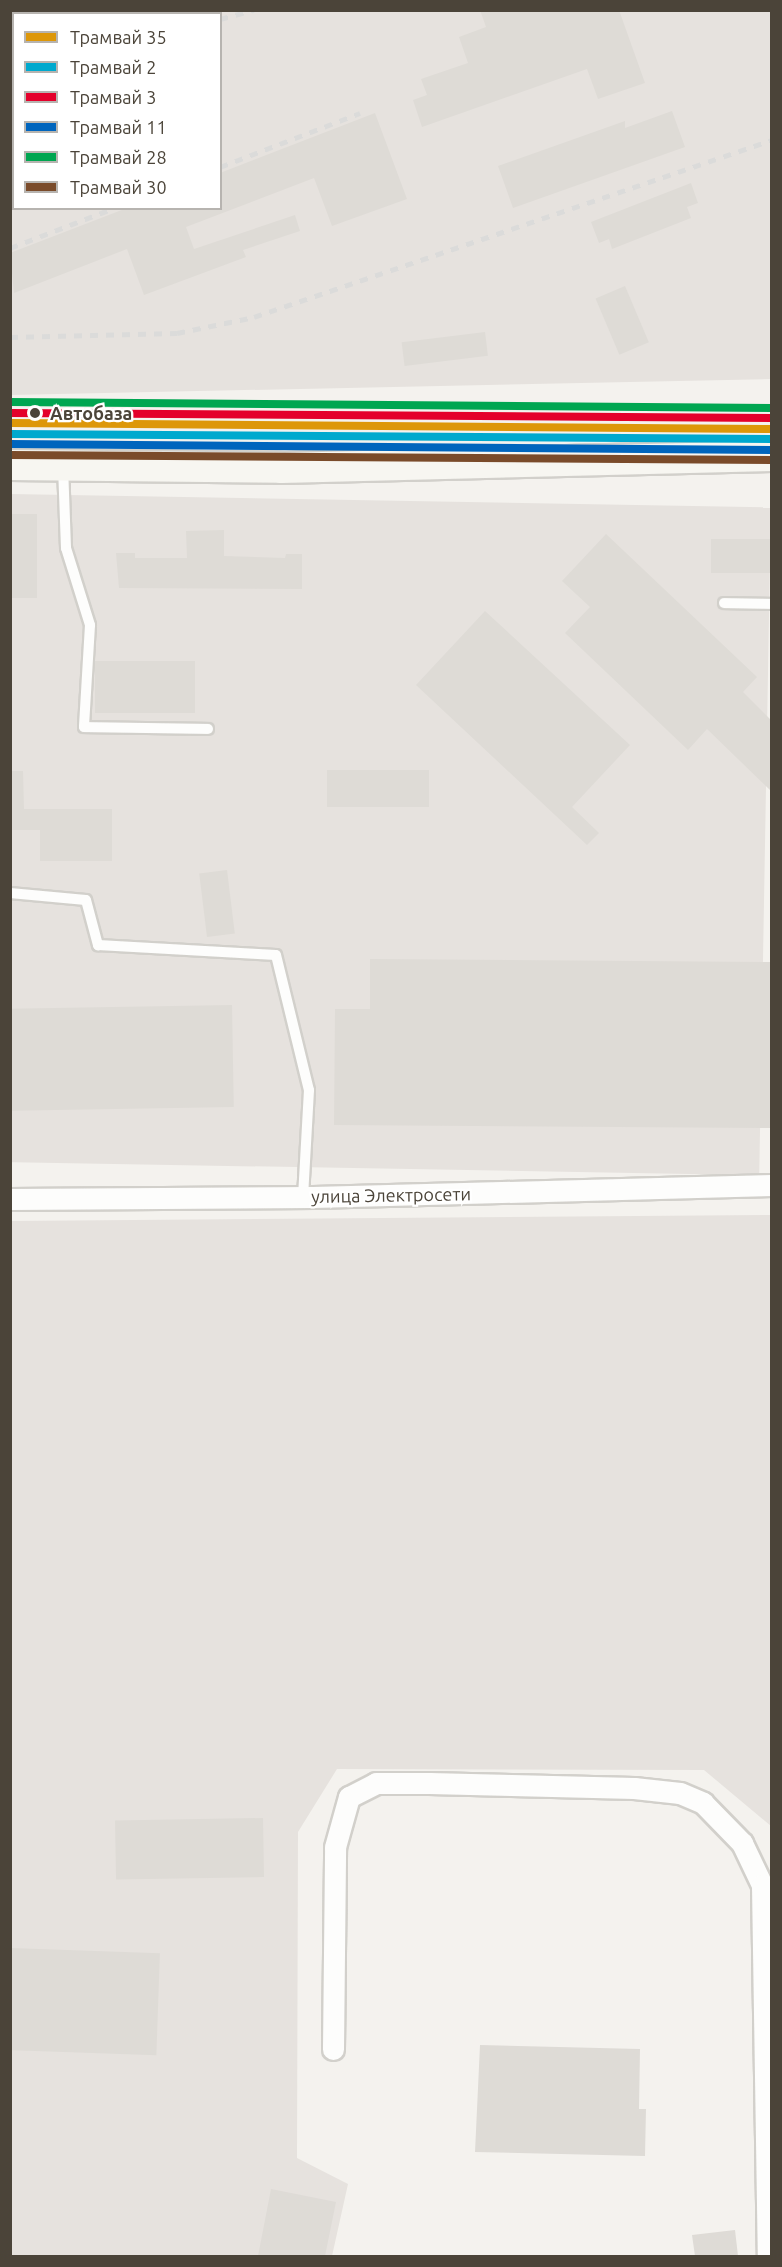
<!DOCTYPE html>
<html>
<head>
<meta charset="utf-8">
<style>
  body { margin:0 }
  #map { position:relative; width:782px; height:2267px; overflow:hidden; background:#f4f2ee; font-family:Ubuntu,sans-serif }
  div>[style] { position:absolute }
  [style*='--x'] { left:calc(var(--x)*1px); top:calc(var(--y)*1px); width:calc(var(--w)*1px); rotate:calc(var(--a)*1deg) }
  .industrial>* { inset:0; background:#e6e2de; transform-origin:0 0 }
  .building>* { inset:0; background:#dedbd6; transform-origin:0 0 }
  .roads { filter:drop-shadow(2px 0 #d2d0cb) drop-shadow(-2px 0 #d2d0cb) drop-shadow(0 2px #d2d0cb) drop-shadow(0 -2px #d2d0cb) }
  .service>* { height:10px; margin:-5px; padding:0 5px; transform-origin:5px; border-radius:5px; background:#fdfdfc }
  .minor>* { height:21px; margin:-10.5px; padding:0 10.5px; transform-origin:10.5px; border-radius:10.5px; background:#fdfdfc }
  .secondary>* { height:30px; margin:-15px; padding:0 15px; transform-origin:15px; border-radius:15px; background:#f7f6f1 }
  .rail>* { height:4.5px; margin-top:-2.25px; transform-origin:0; background:repeating-linear-gradient(90deg,#dbdbda 0 8px,transparent 0 16px) }
  .tram-1>* { height:8px; margin:-4px; padding:0 4px; transform-origin:4px; border-radius:4px; background:#dd9709 }
  .tram-2>* { height:8px; margin:-4px; padding:0 4px; transform-origin:4px; border-radius:4px; background:#00a9ce }
  .tram-3>* { height:8px; margin:-4px; padding:0 4px; transform-origin:4px; border-radius:4px; background:#e4002b }
  .tram-4>* { height:8px; margin:-4px; padding:0 4px; transform-origin:4px; border-radius:4px; background:#0065bd }
  .tram-5>* { height:8px; margin:-4px; padding:0 4px; transform-origin:4px; border-radius:4px; background:#00a651 }
  .tram-6>* { height:8px; margin:-4px; padding:0 4px; transform-origin:4px; border-radius:4px; background:#7a4b2a }
  .dots>* { width:16px; height:16px; translate:-50% -50%; box-sizing:border-box; border:3px solid #fff; border-radius:50% }
  span { translate:-50% -50%; white-space:nowrap; text-align:center; line-height:1.15; -webkit-text-stroke:4.5px #fff; paint-order:stroke }
  .stop-label { font-size:18px; color:#4b4439; font-weight:700 }
  .left { translate:0 -50%; text-align:left }
  .street-label { font-size:18px; color:#4b4439 }
  .frame { position:absolute; inset:0; border:12px solid #4b4439; pointer-events:none }
  .legend { position:absolute; left:12px; top:12px; width:210px; height:198px; box-sizing:border-box; background:#fff; border:2px solid #b7b4b0; margin:0; padding:8px 10px; list-style:none; font-size:18px; color:#4b4439 }
  .legend li { display:flex; align-items:center; gap:12px; height:30px }
  .legend b { width:30px; border:2px solid #b7b4b0 }
</style>
</head>
<body>
<div id="map">
  <div class="industrial">
    <i style="clip-path:polygon(evenodd,10px 11px,771px 11px,771px 379px,11px 395px,10px 11px,14px 14px,220px 14px,220px 208px,14px 208px,14px 14px)"></i>
    <i style="left:10px;top:494px;width:761px;height:668px;rotate:1deg"></i>
    <i style="clip-path:polygon(771px 1215px,771px 1826px,704px 1770px,337px 1769px,298px 1832px,297px 2158px,348px 2184px,332px 2256px,11px 2256px,10px 1221px)"></i>
  </div>
  <div class="building">
    <i style="clip-path:polygon(480px 10px,619px 10px,645px 83px,598px 99px,587px 69px,422px 127px,413px 100px,427px 95px,421px 79px,468px 63px,459px 37px,486px 27px)"></i>
    <i style="clip-path:polygon(672px 111px,685px 147px,513px 208px,498px 166px,625px 121px,625px 128px)"></i>
    <i style="clip-path:polygon(375px 113px,407px 199px,332px 226px,314px 178px,186px 227px,194px 249px,295px 215px,300px 231px,243px 250px,246px 257px,144px 295px,127px 249px,14px 293px,10px 253px,127px 208px,220px 208px,220px 173px)"></i>
    <i style="clip-path:polygon(691px 183px,698px 203px,687px 207px,691px 218px,612px 249px,609px 239px,599px 243px,591px 222px)"></i>
    <i style="left:625px;top:286px;width:61px;height:32px;rotate:67deg"></i>
    <i style="left:485px;top:332px;width:24px;height:84px;rotate:83deg"></i>
    <i style="left:10px;top:514px;width:27px;height:84px"></i>
    <i style="clip-path:polygon(224px 530px,224px 556px,285px 558px,286px 554px,302px 554px,302px 589px,119px 588px,116px 553px,135px 553px,135px 558px,187px 558px,186px 531px)"></i>
    <i style="clip-path:polygon(606px 534px,757px 677px,743px 692px,771px 720px,771px 791px,707px 729px,688px 750px,565px 633px,590px 607px,562px 581px)"></i>
    <i style="left:711px;top:539px;width:60px;height:34px"></i>
    <i style="clip-path:polygon(485px 611px,630px 745px,572px 807px,599px 833px,587px 845px,416px 685px)"></i>
    <i style="left:95px;top:661px;width:100px;height:52px"></i>
    <i style="left:327px;top:770px;width:102px;height:37px"></i>
    <i style="clip-path:polygon(10px 771px,23px 771px,24px 809px,112px 809px,112px 861px,40px 861px,40px 830px,10px 830px)"></i>
    <i style="left:227px;top:870px;width:64px;height:28px;rotate:83deg"></i>
    <i style="clip-path:polygon(370px 959px,771px 962px,771px 1128px,334px 1125px,335px 1009px,370px 1009px)"></i>
    <i style="left:232px;top:1005px;width:102px;height:222px;rotate:89deg"></i>
    <i style="left:263px;top:1818px;width:59px;height:148px;rotate:89deg"></i>
    <i style="left:10px;top:1948px;width:150px;height:102px;rotate:2deg"></i>
    <i style="clip-path:polygon(480px 2045px,640px 2049px,639px 2109px,646px 2109px,645px 2156px,475px 2152px)"></i>
    <i style="clip-path:polygon(271px 2189px,336px 2202px,325px 2256px,258px 2256px)"></i>
    <i style="clip-path:polygon(735px 2230px,738px 2256px,695px 2256px,692px 2235px)"></i>
  </div>
  <div class="roads">
    <div class="service">
      <i style="--x:63;--y:466;--w:82;--a:87.9"></i>
      <i style="--x:66;--y:548;--w:81;--a:72.7"></i>
      <i style="--x:90;--y:625;--w:102;--a:93.4"></i>
      <i style="--x:84;--y:727;--w:124;--a:0.9"></i>
      <i style="--x:724;--y:603;--w:48;--a:1.2"></i>
      <i style="--x:10;--y:893;--w:76;--a:5.3"></i>
      <i style="--x:86;--y:900;--w:47;--a:75.1"></i>
      <i style="--x:98;--y:945;--w:178;--a:3.2"></i>
      <i style="--x:276;--y:955;--w:139;--a:76.3"></i>
      <i style="--x:309;--y:1090;--w:107;--a:93.2"></i>
    </div>
    <div class="minor">
      <i style="--x:10;--y:1199;--w:303;--a:-0.4"></i>
      <i style="--x:313;--y:1197;--w:459;--a:-1.5"></i>
      <i style="--x:333;--y:2049;--w:202;--a:-89.4"></i>
      <i style="--x:335;--y:1847;--w:52;--a:-74.4"></i>
      <i style="--x:349;--y:1797;--w:30;--a:-27"></i>
      <i style="--x:376;--y:1783;--w:53;--a:0"></i>
      <i style="--x:429;--y:1783;--w:205;--a:1.4"></i>
      <i style="--x:634;--y:1788;--w:46;--a:6.2"></i>
      <i style="--x:680;--y:1793;--w:25;--a:23"></i>
      <i style="--x:703;--y:1803;--w:56;--a:45.7"></i>
      <i style="--x:742;--y:1843;--w:47;--a:64.5"></i>
      <i style="--x:762;--y:1885;--w:371;--a:89.1"></i>
    </div>
    <div class="secondary">
      <i style="--x:10;--y:465;--w:271;--a:0.6"></i>
      <i style="--x:281;--y:468;--w:491;--a:-1.4"></i>
    </div>
  </div>
  <div class="rail">
    <i style="--x:220;--y:19;--w:35;--a:-15"></i>
    <i style="--x:10;--y:98;--w:4;--a:-14"></i>
    <i style="--x:220;--y:167;--w:150;--a:-21.1"></i>
    <i style="--x:10;--y:248;--w:111;--a:-21"></i>
    <i style="--x:10;--y:337;--w:167;--a:-1.4"></i>
    <i style="--x:177;--y:333;--w:79;--a:-11.7"></i>
    <i style="--x:254;--y:317;--w:547;--a:-18.87"></i>
  </div>
  <div class="tram-1">
    <i style="--x:10;--y:423;--w:762;--a:0.45"></i>
  </div>
  <div class="tram-2">
    <i style="--x:10;--y:434;--w:762;--a:0.38"></i>
  </div>
  <div class="tram-3">
    <i style="--x:10;--y:413;--w:762;--a:0.38"></i>
  </div>
  <div class="tram-4">
    <i style="--x:10;--y:444;--w:762;--a:0.45"></i>
  </div>
  <div class="tram-5">
    <i style="--x:10;--y:402;--w:762;--a:0.45"></i>
  </div>
  <div class="tram-6">
    <i style="--x:10;--y:455;--w:762;--a:0.38"></i>
  </div>
  <div class="dots">
    <i style="left:35px;top:413px;background:#4b4439"></i>
  </div>
  <div class="stop-label">
    <span class="left" style="left:50px;top:413px">Автобаза</span>
  </div>
  <div class="street-label">
    <span style="left:391px;top:1195px;rotate:-1deg">улица Электросети</span>
  </div>
  <div class="frame"></div>
  <ul class="legend">
  <li><b style="height:8px;background:#dd9709"></b>Трамвай 35</li>
  <li><b style="height:8px;background:#00a9ce"></b>Трамвай 2</li>
  <li><b style="height:8px;background:#e4002b"></b>Трамвай 3</li>
  <li><b style="height:8px;background:#0065bd"></b>Трамвай 11</li>
  <li><b style="height:8px;background:#00a651"></b>Трамвай 28</li>
  <li><b style="height:8px;background:#7a4b2a"></b>Трамвай 30</li>
  </ul>
</div>
</body>
</html>
